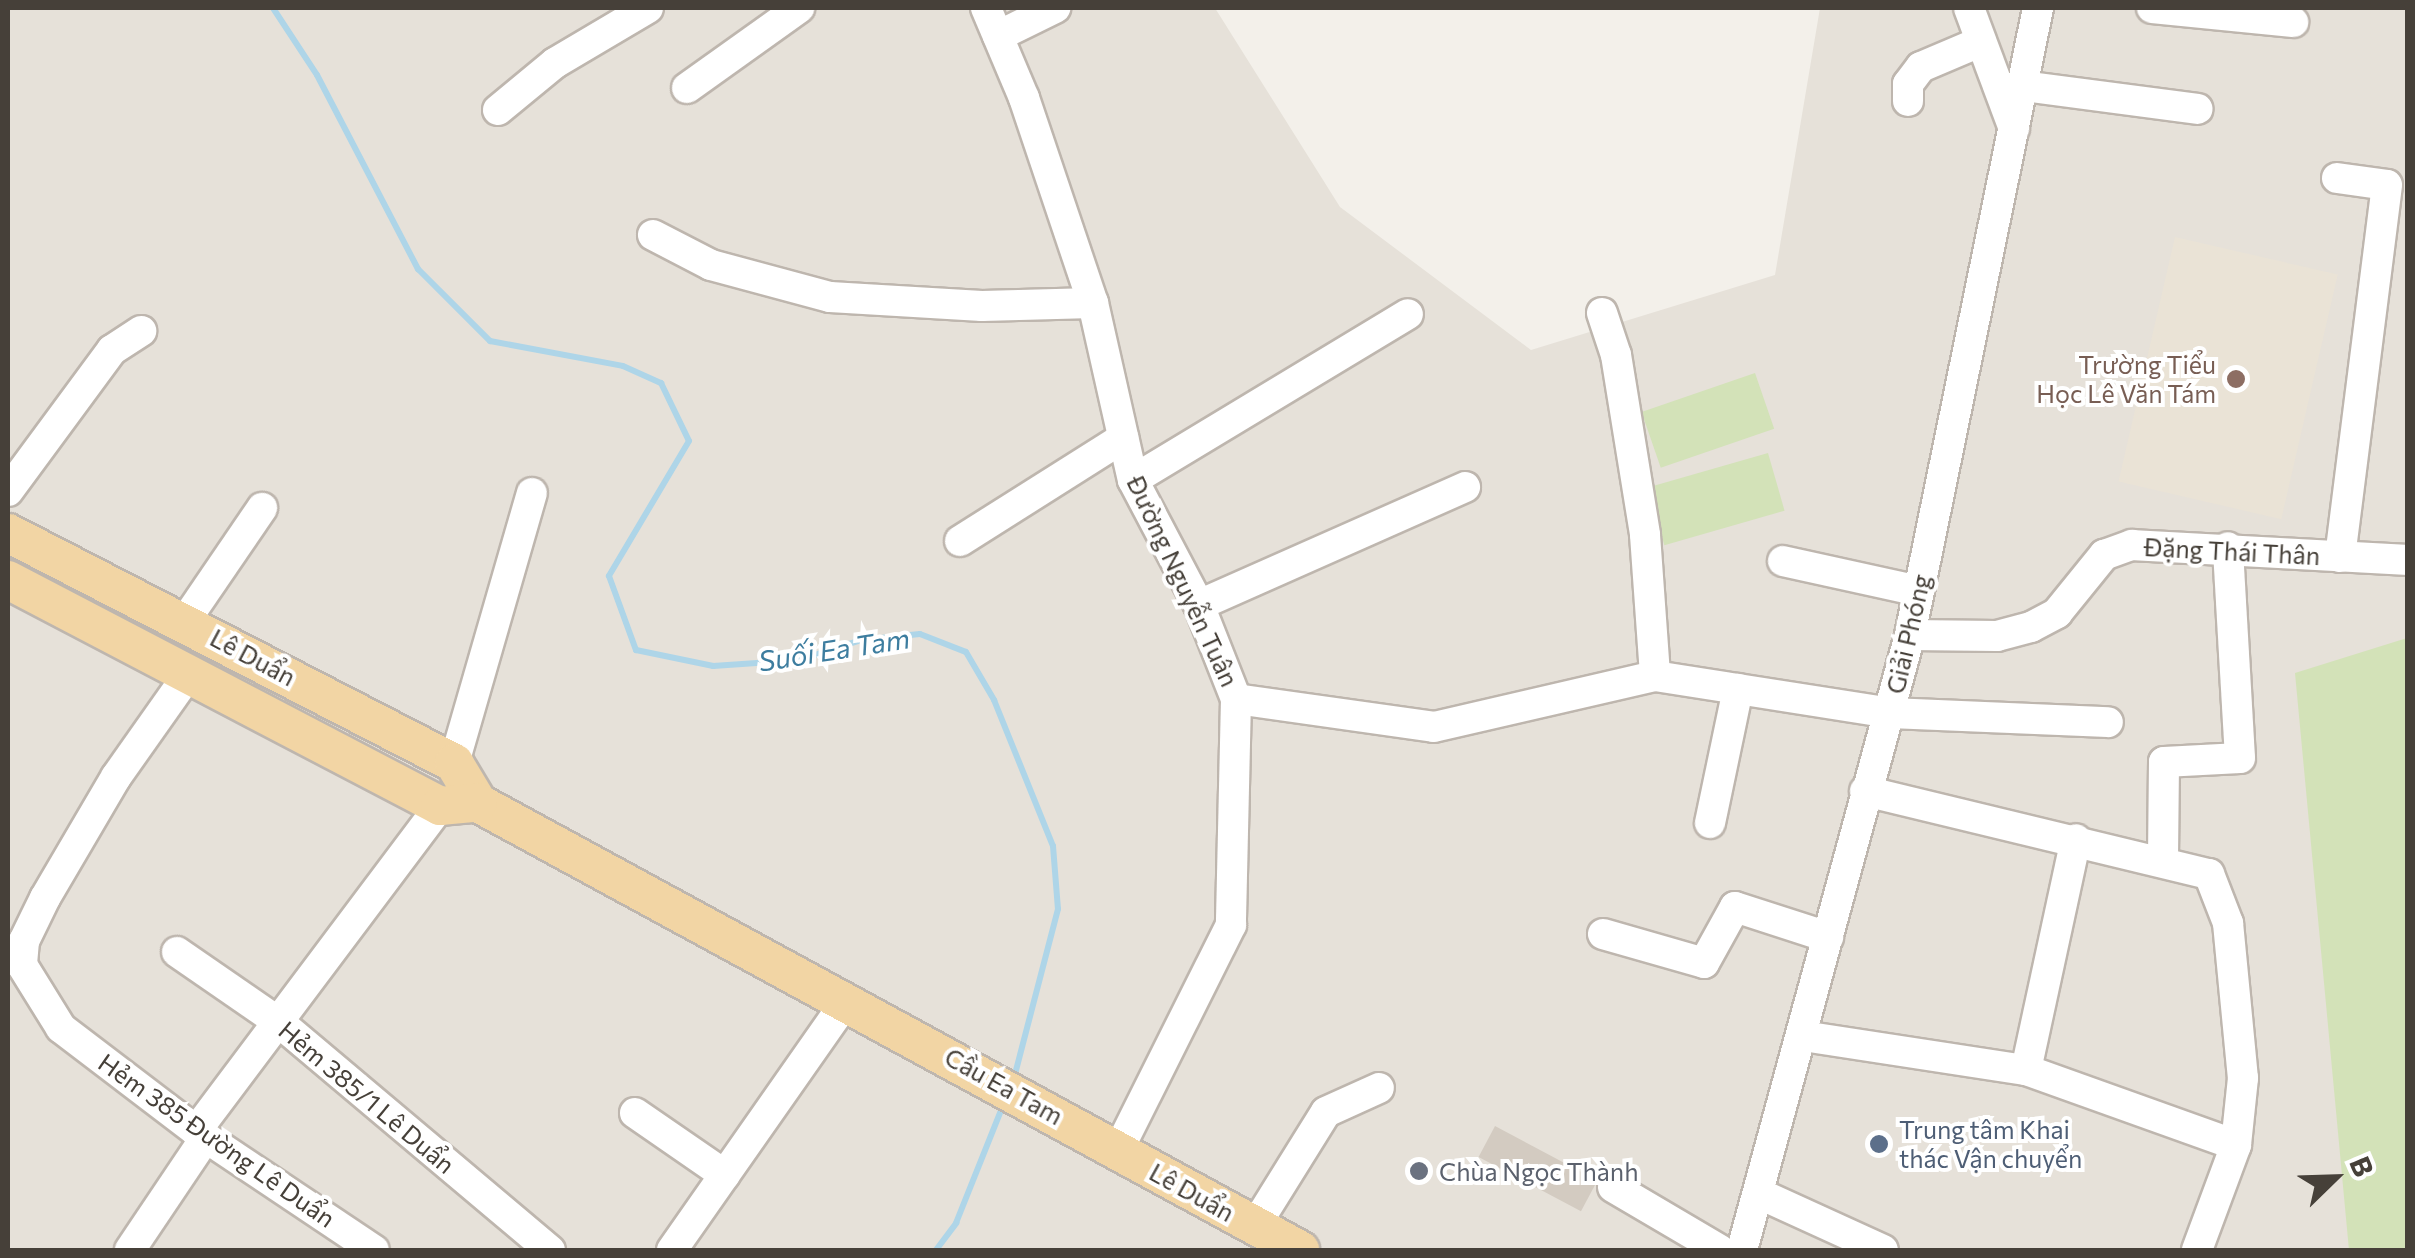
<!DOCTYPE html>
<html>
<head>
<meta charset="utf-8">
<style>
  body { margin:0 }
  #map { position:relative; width:2415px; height:1258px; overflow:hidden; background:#f3f0ea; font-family:Commissioner,sans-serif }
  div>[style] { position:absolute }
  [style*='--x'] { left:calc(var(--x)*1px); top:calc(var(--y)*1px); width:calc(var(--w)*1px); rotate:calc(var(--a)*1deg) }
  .residential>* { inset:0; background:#e6e1d9 }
  .education>* { inset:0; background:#eae3d6; transform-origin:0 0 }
  .green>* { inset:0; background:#d3e2b8; transform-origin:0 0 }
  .stream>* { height:6px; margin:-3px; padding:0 3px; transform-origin:3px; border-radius:3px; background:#aed5e8 }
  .building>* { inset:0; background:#d3cbc1; transform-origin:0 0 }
  .roads { filter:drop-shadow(2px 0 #beb6ae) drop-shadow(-2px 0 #beb6ae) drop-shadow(0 2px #beb6ae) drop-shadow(0 -2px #beb6ae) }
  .minor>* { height:30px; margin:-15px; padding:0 15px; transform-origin:15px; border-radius:15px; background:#fff }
  .major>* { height:38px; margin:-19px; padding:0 19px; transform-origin:19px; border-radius:19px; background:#f2d5a4 }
  .dots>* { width:28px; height:28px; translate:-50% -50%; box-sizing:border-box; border:5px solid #fff; border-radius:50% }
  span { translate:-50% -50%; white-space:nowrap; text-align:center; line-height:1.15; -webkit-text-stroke:8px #fff; paint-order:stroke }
  .education-label { font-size:25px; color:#785e54 }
  .right { translate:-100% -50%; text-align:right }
  .street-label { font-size:25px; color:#464039 }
  .service-label { font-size:25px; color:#4e5e75 }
  .left { translate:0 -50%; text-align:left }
  .worship-label { font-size:25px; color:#5b616d }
  .water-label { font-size:28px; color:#3d7d9f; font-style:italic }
  .frame { position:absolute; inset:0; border:10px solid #464039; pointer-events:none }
  .north { position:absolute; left:2285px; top:1128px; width:100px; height:100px; -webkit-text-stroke:8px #fff; paint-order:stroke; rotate:67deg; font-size:28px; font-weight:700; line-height:40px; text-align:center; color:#464039 }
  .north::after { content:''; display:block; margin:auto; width:35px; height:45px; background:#464039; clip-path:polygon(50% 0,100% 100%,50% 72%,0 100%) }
</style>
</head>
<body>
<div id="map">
  <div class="residential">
    <i style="clip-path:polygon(8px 8px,1215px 8px,1340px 207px,1531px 350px,1775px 275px,1820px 8px,2407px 8px,2407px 1250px,8px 1250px)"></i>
  </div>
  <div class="education">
    <i style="left:2175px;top:237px;width:167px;height:251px;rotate:13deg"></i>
  </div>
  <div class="green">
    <i style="left:1755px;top:373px;width:59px;height:120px;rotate:71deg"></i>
    <i style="left:1768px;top:453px;width:60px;height:125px;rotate:74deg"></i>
    <i style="clip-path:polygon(2407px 638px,2407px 1250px,2349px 1250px,2295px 673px)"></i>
  </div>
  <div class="stream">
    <i style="--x:273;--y:8;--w:80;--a:56.7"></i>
    <i style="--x:317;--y:75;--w:219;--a:62.5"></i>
    <i style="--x:418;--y:269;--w:102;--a:45"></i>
    <i style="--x:490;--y:341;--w:135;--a:10.6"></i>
    <i style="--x:623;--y:366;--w:42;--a:24.1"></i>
    <i style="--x:661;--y:383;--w:64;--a:64.2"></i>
    <i style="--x:689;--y:441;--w:157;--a:120.7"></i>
    <i style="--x:609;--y:576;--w:79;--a:70"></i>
    <i style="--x:636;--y:650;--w:79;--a:11.7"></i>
    <i style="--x:713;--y:666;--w:86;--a:-4"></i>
    <i style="--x:799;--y:660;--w:65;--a:-17.9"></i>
    <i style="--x:861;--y:640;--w:59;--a:-5.8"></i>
    <i style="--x:920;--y:634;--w:49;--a:21.4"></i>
    <i style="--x:966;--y:652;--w:56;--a:59.7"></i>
    <i style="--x:994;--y:700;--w:157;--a:68"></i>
    <i style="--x:1053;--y:846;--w:63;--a:85.5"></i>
    <i style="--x:1058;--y:909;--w:179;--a:104.6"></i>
    <i style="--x:936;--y:1250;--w:34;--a:-53"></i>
    <i style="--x:956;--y:1223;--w:129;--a:-68.2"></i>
  </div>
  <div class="building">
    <i style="left:1495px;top:1126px;width:116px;height:35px;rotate:28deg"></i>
  </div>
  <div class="roads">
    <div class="minor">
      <i style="--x:986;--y:8;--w:98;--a:67.1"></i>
      <i style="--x:1024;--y:98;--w:216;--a:71.4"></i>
      <i style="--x:1093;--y:303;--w:181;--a:77.3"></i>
      <i style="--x:1133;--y:480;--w:141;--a:62.2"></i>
      <i style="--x:1199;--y:605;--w:101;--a:68.5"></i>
      <i style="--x:1236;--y:699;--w:226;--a:91.3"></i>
      <i style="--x:1231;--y:925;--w:253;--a:116.6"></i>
      <i style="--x:1969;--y:8;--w:129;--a:69.6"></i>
      <i style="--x:2152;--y:8;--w:142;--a:5.7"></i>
      <i style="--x:998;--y:36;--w:64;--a:-26.2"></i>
      <i style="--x:2023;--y:86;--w:176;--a:7.5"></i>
      <i style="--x:687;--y:88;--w:138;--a:-35.5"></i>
      <i style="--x:1908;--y:101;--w:17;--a:-90"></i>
      <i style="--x:1908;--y:84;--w:21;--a:-53"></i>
      <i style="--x:1921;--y:67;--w:64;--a:-23"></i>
      <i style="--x:498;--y:110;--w:74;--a:-39.5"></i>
      <i style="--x:555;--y:63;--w:108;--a:-30.6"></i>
      <i style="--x:2337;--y:178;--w:50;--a:8"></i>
      <i style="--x:2387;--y:185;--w:375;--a:97.2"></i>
      <i style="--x:653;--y:235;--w:65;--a:27.3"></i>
      <i style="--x:711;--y:265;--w:123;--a:15.1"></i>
      <i style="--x:830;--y:297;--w:152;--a:3.4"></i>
      <i style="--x:982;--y:306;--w:111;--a:-1.5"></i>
      <i style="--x:1602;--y:313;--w:44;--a:71.6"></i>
      <i style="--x:1616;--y:355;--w:182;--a:80.8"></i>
      <i style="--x:1645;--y:535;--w:141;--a:85.9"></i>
      <i style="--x:1133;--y:480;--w:321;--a:-31.1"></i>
      <i style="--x:8;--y:491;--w:175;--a:-53.6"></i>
      <i style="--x:112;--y:350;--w:35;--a:-33"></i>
      <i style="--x:960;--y:541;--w:193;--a:-32.3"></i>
      <i style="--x:1783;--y:561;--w:139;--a:12.4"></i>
      <i style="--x:1199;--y:605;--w:291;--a:-23.9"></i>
      <i style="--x:185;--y:621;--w:137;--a:-55.7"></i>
      <i style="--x:1910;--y:635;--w:87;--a:0.7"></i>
      <i style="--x:1997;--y:636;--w:35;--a:-15"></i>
      <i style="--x:2031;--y:627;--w:30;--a:-28"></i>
      <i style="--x:2057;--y:613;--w:75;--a:-51"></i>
      <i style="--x:2104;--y:555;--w:30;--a:-20"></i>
      <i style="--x:2132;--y:545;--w:276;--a:3.1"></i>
      <i style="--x:188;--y:675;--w:125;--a:125.2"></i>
      <i style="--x:116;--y:777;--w:140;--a:120.4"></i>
      <i style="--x:45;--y:898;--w:48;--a:116"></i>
      <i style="--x:24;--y:941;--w:24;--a:95"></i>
      <i style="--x:22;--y:965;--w:74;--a:58.2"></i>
      <i style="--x:61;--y:1028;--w:170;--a:37.3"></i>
      <i style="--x:196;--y:1131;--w:214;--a:33.8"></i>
      <i style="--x:1236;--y:699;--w:200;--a:8"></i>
      <i style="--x:1434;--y:727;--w:227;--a:-13"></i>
      <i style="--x:1655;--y:676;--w:238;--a:8.9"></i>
      <i style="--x:1890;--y:713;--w:218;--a:2.4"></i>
      <i style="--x:454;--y:763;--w:281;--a:-73.9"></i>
      <i style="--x:1865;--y:791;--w:354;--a:13.6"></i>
      <i style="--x:2209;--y:874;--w:53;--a:68.8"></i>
      <i style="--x:2228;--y:923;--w:156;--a:84.5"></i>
      <i style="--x:2243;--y:1078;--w:67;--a:96"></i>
      <i style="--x:2236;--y:1145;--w:112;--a:110.4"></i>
      <i style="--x:1710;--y:823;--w:137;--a:-78.2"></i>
      <i style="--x:2163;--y:858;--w:96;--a:-89.4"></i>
      <i style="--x:2164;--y:762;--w:76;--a:-3"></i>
      <i style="--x:2240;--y:758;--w:211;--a:-93.3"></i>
      <i style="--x:1603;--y:934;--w:105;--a:16"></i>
      <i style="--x:1704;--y:963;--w:64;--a:-61"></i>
      <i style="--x:1735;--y:907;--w:98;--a:17.9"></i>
      <i style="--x:177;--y:952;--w:125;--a:34.6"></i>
      <i style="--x:280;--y:1023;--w:353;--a:40.1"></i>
      <i style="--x:1803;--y:1036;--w:226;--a:8.7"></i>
      <i style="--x:2026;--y:1070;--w:223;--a:19.7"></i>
      <i style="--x:2026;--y:1070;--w:236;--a:-77.8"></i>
      <i style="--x:635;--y:1113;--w:109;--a:34.6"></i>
      <i style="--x:196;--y:1131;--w:406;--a:-53.1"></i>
      <i style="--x:1613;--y:1187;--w:124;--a:30.5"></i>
      <i style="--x:1760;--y:1194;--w:135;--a:24.5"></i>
      <i style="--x:1255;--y:1226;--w:134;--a:-58.1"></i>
      <i style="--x:1326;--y:1112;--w:58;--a:-24.4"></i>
      <i style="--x:130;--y:1250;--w:136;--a:-56.1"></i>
      <i style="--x:672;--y:1250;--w:305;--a:-55"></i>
      <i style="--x:1742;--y:1250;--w:638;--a:-74.72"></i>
      <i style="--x:1910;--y:635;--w:640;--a:-78.46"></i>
    </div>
    <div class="major">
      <i style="--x:8;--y:533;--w:502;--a:27.28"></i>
      <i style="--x:454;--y:763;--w:47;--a:59"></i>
      <i style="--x:478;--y:803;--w:936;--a:28.54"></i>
      <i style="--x:8;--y:580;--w:488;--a:27.6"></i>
      <i style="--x:440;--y:806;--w:38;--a:-5"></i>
    </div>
  </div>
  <div class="dots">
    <i style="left:2236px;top:379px;background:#8d6e63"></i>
    <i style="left:1879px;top:1144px;background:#5c6f8a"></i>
    <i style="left:1419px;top:1171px;background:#6b7280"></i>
  </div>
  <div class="education-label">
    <span class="right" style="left:2216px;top:379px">Trường Tiểu<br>Học Lê Văn Tám</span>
  </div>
  <div class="street-label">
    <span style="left:2232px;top:551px;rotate:3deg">Đặng Thái Thân</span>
    <span style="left:1183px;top:581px;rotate:65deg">Đường Nguyễn Tuân</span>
    <span style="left:1908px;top:634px;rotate:-77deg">Giải Phóng</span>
    <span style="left:253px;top:657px;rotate:28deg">Lê Duẩn</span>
    <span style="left:1004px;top:1086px;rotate:29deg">Cầu Ea Tam</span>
    <span style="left:367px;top:1097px;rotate:40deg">Hẻm 385/1 Lê Duẩn</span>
    <span style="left:217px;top:1140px;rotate:35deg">Hẻm 385 Đường Lê Duẩn</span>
    <span style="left:1192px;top:1192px;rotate:29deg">Lê Duẩn</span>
  </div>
  <div class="service-label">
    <span class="left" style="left:1899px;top:1144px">Trung tâm Khai<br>thác Vận chuyển</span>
  </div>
  <div class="worship-label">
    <span class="left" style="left:1439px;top:1171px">Chùa Ngọc Thành</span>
  </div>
  <div class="water-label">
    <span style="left:834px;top:649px;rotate:-9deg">Suối Ea Tam</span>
  </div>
  <div class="frame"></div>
  <div class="north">B</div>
</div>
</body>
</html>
